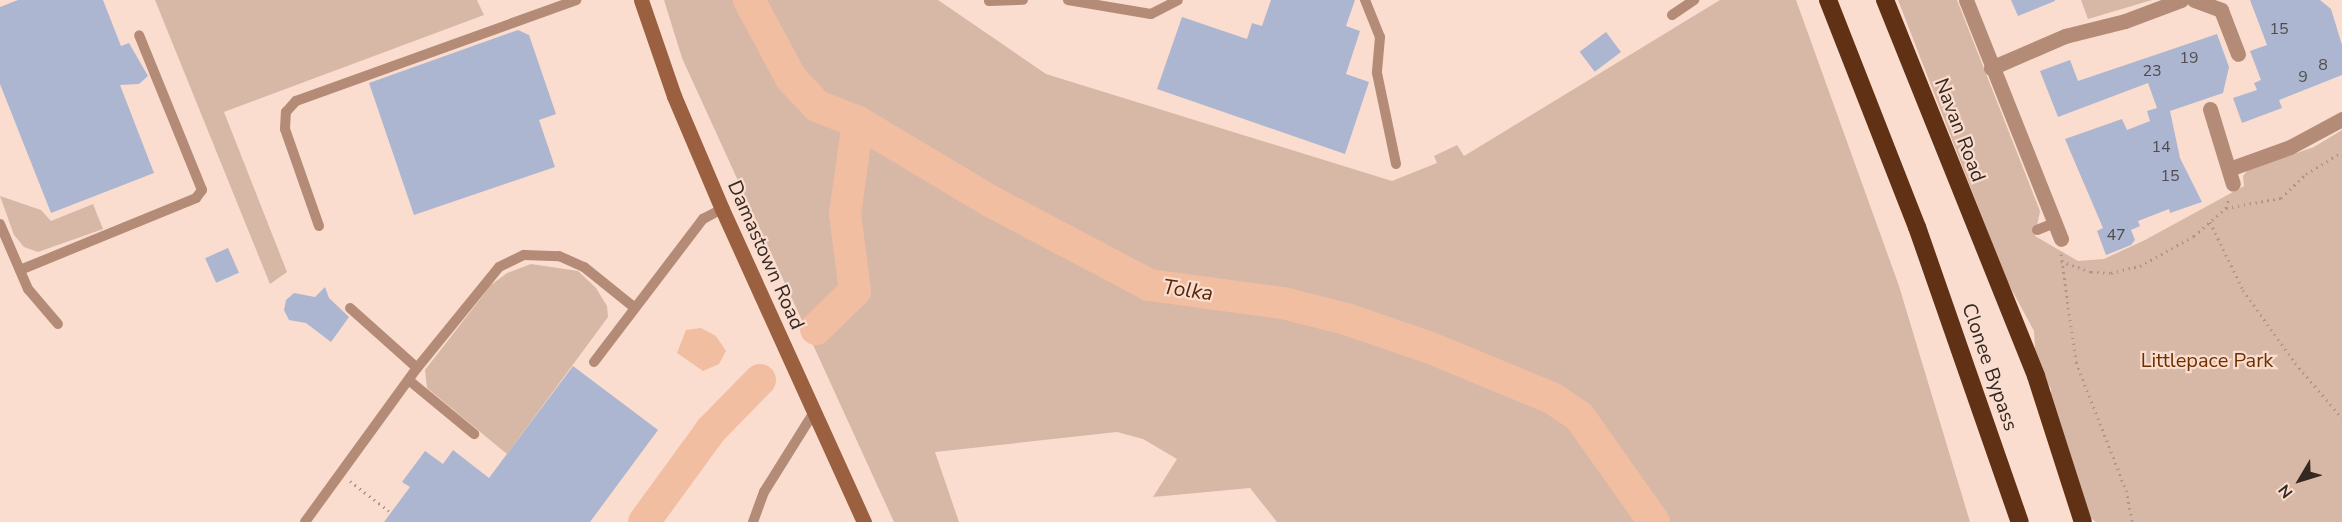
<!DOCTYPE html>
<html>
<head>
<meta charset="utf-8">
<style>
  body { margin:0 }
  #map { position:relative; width:2342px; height:522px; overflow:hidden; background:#faddce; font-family:"Nunito Sans",sans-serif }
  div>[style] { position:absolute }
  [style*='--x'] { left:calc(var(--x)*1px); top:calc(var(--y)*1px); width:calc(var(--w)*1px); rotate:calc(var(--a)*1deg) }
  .green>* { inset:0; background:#d7b8a7 }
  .water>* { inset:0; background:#f2bea2 }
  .stream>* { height:5px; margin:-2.5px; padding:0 2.5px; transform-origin:2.5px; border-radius:2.5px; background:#f2bea2 }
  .river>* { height:32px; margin:-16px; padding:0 16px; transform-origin:16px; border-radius:16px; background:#f2bea2 }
  .building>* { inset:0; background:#acb6d0; transform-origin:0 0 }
  .path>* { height:3px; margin-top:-1.5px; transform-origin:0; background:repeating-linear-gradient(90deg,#ac968b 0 1.5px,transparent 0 6px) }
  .lane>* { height:10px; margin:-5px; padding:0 5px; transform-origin:5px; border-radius:5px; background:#b48b76 }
  .street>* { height:15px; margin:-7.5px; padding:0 7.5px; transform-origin:7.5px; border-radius:7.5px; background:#b48b76 }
  .secondary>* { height:15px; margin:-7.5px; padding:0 7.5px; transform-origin:7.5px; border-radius:7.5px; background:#9a603f }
  .highway>* { height:18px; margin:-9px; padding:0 9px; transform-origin:9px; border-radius:9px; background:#603115 }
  span { translate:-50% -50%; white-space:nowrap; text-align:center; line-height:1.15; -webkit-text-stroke:4.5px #faddce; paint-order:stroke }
  .number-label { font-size:16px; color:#514c4e }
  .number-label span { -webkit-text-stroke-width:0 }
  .street-label { font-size:20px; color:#332822 }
  .park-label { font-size:20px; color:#6c2f02 }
  .water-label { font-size:21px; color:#562708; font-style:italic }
  .north { position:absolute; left:2270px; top:450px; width:60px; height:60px; -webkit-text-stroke:4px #faddce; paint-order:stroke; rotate:232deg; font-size:16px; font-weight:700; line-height:24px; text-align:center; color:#332822 }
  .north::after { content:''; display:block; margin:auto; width:21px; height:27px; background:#332822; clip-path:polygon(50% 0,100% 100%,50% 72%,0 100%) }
</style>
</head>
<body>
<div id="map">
  <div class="green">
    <i style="clip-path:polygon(155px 0,477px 0,484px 15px,224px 112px,287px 272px,270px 284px)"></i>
    <i style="clip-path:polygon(664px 0,751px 0,790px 94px,850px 128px,873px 147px,1082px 265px,1154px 298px,1254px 306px,1423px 355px,1554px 408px,1580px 426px,1639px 522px,1277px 522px,1250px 488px,1153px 497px,1177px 459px,1143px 439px,1117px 432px,935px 452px,959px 522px,894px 522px,682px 58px)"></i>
    <i style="clip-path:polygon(753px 0,938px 0,1046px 74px,1392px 181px,1437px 163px,1434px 156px,1457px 145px,1464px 156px,1720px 0,1796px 0,1899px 286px,1970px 522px,1659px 522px,1590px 416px,1559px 396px,1469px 353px,1309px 305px,1246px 289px,1148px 280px,812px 95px,793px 74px)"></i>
    <i style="clip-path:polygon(1898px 0,1957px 0,2040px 211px,2035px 236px,2078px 261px,2104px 259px,2145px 240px,2244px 186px,2243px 176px,2248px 170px,2314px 147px,2342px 130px,2342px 522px,2096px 522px,2085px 514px,2051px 406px,2051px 389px,2036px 365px,2034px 331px,2006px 279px)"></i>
    <i style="clip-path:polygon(2081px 0,2152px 0,2088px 19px)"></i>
    <i style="clip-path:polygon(0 196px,41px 210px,51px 221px,93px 204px,103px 229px,38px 252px,24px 247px,14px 235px)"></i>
    <i style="clip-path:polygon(531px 264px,578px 271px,596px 288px,607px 306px,608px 317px,507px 454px,427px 388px,425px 370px,491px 285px,507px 273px)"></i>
  </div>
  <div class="water">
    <i style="clip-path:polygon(701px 328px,716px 336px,726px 351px,719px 364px,703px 371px,677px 353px,686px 330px)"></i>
  </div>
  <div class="stream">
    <i style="--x:960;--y:199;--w:13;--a:-63"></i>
  </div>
  <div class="river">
    <i style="--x:749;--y:0;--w:89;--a:61.7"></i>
    <i style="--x:791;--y:78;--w:38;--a:47"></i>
    <i style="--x:817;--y:106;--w:44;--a:21.3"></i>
    <i style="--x:858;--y:122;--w:154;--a:30.9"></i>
    <i style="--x:990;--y:201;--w:180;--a:27.8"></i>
    <i style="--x:1149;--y:285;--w:135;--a:7.7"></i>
    <i style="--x:1283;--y:303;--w:65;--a:14.3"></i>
    <i style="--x:1346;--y:319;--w:87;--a:18.9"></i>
    <i style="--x:1428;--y:347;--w:134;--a:22.4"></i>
    <i style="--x:1552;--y:398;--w:32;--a:34"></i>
    <i style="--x:1579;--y:416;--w:130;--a:54.7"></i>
    <i style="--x:816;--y:329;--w:54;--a:-44.3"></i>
    <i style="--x:855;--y:291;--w:78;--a:-97.4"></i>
    <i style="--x:845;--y:214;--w:93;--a:-82"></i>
    <i style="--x:644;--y:522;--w:114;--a:-53.9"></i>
    <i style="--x:711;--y:430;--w:70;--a:-45.6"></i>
  </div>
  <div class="building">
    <i style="clip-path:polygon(18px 0,103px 0,121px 46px,129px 43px,148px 76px,139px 84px,120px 85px,154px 173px,51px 213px,0 84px,0 7px)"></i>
    <i style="clip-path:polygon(1271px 0,1355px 0,1346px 26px,1360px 31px,1346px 74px,1369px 82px,1345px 154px,1157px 89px,1182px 17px,1247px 39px,1252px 23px,1262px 26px)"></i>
    <i style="clip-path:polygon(2011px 0,2055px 0,2055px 1px,2018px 16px)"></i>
    <i style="clip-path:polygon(2250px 0,2320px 0,2331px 9px,2342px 45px,2342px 75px,2279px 100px,2282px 108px,2242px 123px,2233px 98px,2257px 90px,2254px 83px,2261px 80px,2250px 51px,2267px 45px)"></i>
    <i style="clip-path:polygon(518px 30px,529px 35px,556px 114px,539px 120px,555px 167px,414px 215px,369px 83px)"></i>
    <i style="left:1606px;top:32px;width:25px;height:33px;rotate:53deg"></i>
    <i style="clip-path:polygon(2217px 34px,2229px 67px,2223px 93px,2170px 111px,2180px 158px,2202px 202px,2170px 213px,2169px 209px,2138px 221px,2140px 226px,2131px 230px,2135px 240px,2131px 245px,2106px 255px,2097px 231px,2103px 228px,2065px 139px,2122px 119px,2127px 130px,2150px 121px,2147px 111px,2157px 108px,2148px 83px,2058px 117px,2040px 71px,2070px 60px,2078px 81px)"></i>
    <i style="left:228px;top:248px;width:27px;height:25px;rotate:66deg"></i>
    <i style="clip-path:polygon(325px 287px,329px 298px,349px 317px,331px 342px,306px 323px,289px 320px,284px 310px,286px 300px,294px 293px,315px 297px)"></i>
    <i style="clip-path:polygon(573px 366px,658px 430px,590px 522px,384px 522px,410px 487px,402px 482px,425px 451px,443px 464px,453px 450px,489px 478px)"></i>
  </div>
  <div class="path">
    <i style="--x:2226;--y:208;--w:56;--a:-10.3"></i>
    <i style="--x:2281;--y:198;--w:35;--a:-44"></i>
    <i style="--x:2306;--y:174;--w:42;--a:-31.4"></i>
    <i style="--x:2210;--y:222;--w:76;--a:64.1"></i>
    <i style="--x:2243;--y:290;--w:90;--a:54.5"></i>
    <i style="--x:2295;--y:363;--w:72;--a:49.5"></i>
    <i style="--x:2061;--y:254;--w:109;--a:82.1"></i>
    <i style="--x:2076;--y:362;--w:137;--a:68.7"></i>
    <i style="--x:2126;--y:490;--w:33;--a:78"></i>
    <i style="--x:2061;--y:261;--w:32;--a:20"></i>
    <i style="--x:2091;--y:272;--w:20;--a:3"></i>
    <i style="--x:2111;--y:273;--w:30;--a:-14"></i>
    <i style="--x:2140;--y:266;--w:62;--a:-29.1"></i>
    <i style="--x:2194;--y:236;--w:43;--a:-41.2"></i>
    <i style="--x:2226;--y:208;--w:9;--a:-72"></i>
    <i style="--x:350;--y:481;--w:49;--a:37.6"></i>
  </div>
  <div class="lane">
    <i style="--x:1068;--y:0;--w:84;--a:9.6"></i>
    <i style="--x:1151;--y:14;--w:30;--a:-27"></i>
    <i style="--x:1365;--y:0;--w:40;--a:68"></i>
    <i style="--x:1380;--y:37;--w:36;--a:95"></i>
    <i style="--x:1377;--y:73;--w:93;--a:78.2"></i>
    <i style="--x:989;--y:1;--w:34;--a:-2"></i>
    <i style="--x:1672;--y:15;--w:27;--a:-34"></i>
    <i style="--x:0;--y:224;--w:71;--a:66.7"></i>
    <i style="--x:28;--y:289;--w:46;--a:49.4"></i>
    <i style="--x:319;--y:226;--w:103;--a:-109.3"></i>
    <i style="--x:285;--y:129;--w:17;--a:-87"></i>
    <i style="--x:286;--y:112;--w:15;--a:-48"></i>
    <i style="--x:296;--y:101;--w:298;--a:-19.8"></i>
    <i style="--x:2037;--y:230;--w:16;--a:-22"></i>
    <i style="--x:20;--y:270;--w:190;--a:-22.2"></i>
    <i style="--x:196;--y:198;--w:10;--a:-53"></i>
    <i style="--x:202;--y:190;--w:167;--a:-112.1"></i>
    <i style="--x:350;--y:308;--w:90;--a:41.8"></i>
    <i style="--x:594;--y:362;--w:180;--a:-52.7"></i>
    <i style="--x:703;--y:219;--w:21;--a:-28"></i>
    <i style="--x:411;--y:382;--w:82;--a:39.5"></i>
    <i style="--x:305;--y:522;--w:190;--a:-54"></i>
    <i style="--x:417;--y:368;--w:130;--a:-50.9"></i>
    <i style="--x:499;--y:267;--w:28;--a:-26"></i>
    <i style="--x:524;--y:255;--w:35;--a:2"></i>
    <i style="--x:559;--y:256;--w:27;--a:24"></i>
    <i style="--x:584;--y:267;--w:65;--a:38.8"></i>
    <i style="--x:753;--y:522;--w:32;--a:-70"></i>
    <i style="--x:764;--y:492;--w:94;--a:-58"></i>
  </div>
  <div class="street">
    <i style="--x:1966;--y:0;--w:257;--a:68.3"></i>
    <i style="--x:2194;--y:0;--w:29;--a:20"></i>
    <i style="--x:2221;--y:10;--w:47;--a:68.9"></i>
    <i style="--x:1991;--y:68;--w:81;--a:-23.4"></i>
    <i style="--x:2065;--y:36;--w:62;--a:-14"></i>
    <i style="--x:2125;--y:21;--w:60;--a:-20.6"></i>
    <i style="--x:2210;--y:109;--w:78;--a:73"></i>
    <i style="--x:2229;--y:169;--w:65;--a:-19.8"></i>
    <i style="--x:2290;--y:147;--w:59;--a:-28.3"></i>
  </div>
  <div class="secondary">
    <i style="--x:641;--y:0;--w:102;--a:71"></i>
    <i style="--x:674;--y:96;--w:123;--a:67"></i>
    <i style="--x:722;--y:209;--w:344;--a:65.6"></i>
  </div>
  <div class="highway">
    <i style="--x:1828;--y:0;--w:244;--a:68.6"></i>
    <i style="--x:1917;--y:227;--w:312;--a:70.8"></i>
    <i style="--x:1885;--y:0;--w:405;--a:68.1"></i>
    <i style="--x:2036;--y:376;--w:153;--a:72.2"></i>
  </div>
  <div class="number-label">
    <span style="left:2279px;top:29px">15</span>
    <span style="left:2189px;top:58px">19</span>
    <span style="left:2323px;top:65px">8</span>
    <span style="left:2152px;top:71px">23</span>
    <span style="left:2303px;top:77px">9</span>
    <span style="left:2161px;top:147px">14</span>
    <span style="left:2170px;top:176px">15</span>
    <span style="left:2116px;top:235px">47</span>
  </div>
  <div class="street-label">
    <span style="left:1960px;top:130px;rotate:69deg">Navan Road</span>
    <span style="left:766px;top:255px;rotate:66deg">Damastown Road</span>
    <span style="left:1990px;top:367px;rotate:71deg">Clonee Bypass</span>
  </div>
  <div class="park-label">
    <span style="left:2207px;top:360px">Littlepace Park</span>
  </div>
  <div class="water-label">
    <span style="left:1188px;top:290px;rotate:8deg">Tolka</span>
  </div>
  <div class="north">N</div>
</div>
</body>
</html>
